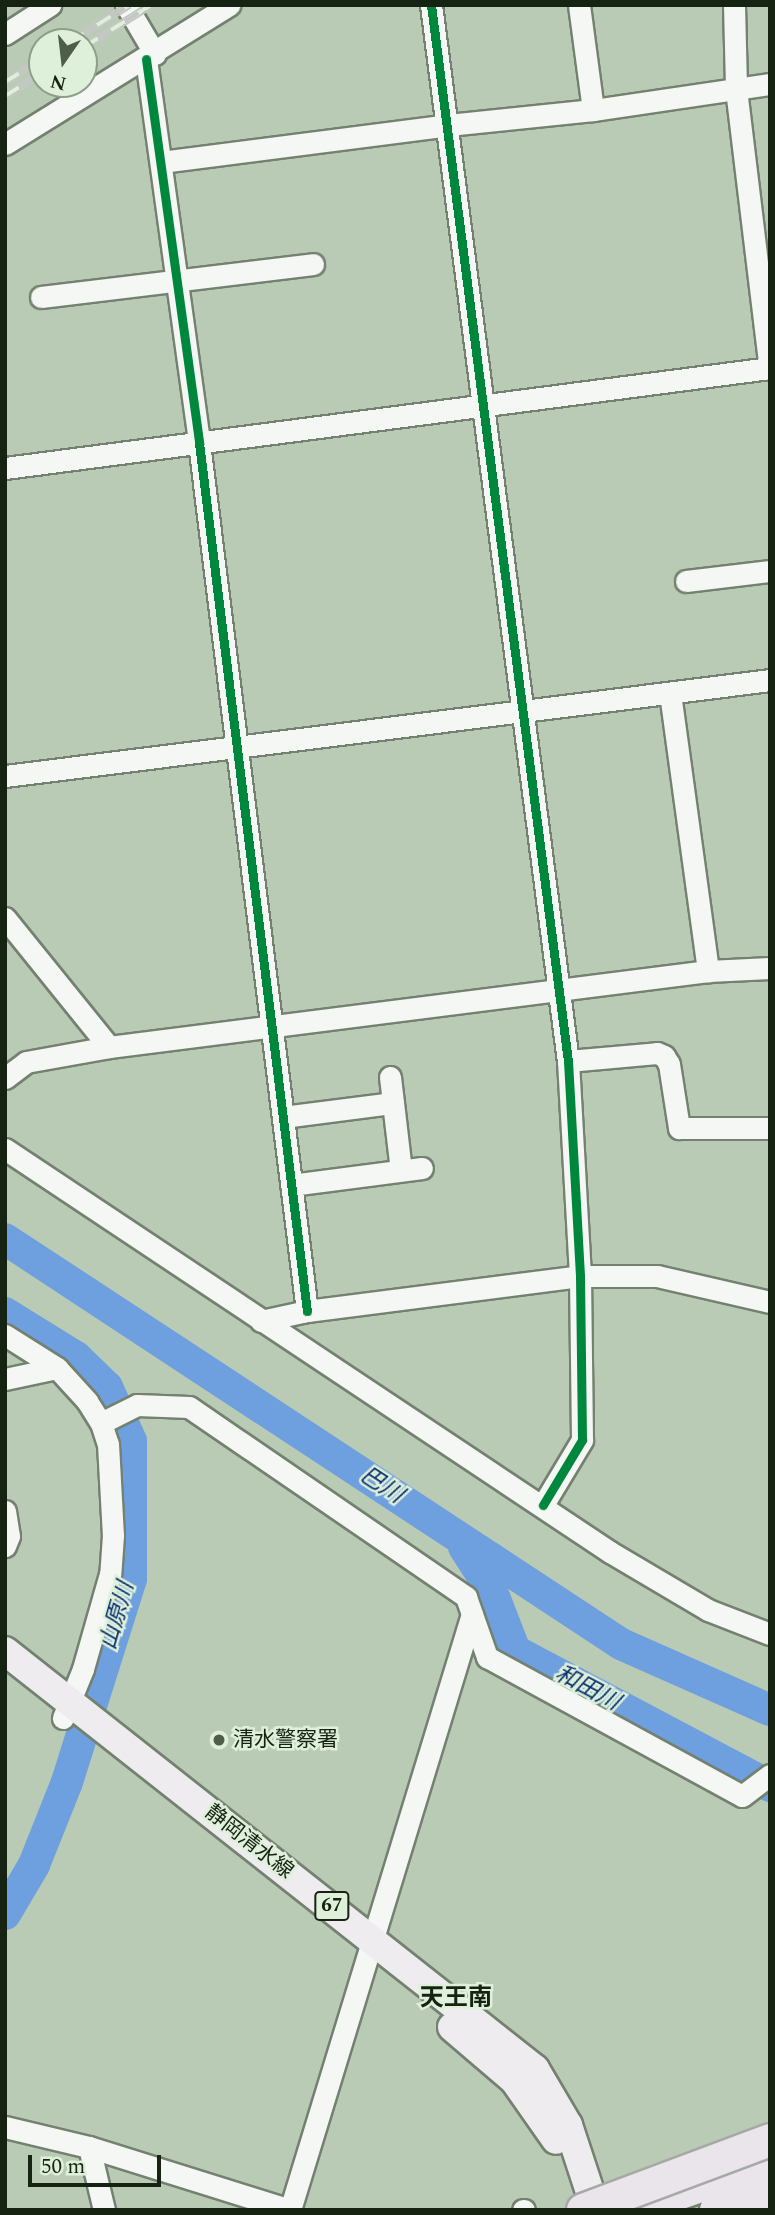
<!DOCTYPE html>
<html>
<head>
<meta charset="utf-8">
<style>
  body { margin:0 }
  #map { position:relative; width:775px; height:2215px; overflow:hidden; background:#b9cbb4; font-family:Spectral,"Noto Sans JP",serif }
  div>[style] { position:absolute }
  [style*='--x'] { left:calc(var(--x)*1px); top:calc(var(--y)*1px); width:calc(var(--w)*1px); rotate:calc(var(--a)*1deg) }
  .river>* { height:32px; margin:-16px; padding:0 16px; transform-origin:16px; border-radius:16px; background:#6e9fde }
  .roads { filter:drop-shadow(2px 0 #748170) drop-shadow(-2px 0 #748170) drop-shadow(0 2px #748170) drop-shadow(0 -2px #748170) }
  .minor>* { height:21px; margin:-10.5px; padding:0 10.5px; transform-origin:10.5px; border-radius:10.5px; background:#f4f7f4 }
  .major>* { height:28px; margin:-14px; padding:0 14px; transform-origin:14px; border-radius:14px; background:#eeecee }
  .highway>* { height:32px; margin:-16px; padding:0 16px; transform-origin:16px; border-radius:16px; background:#e9e5ea }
  .rail>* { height:8px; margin-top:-4px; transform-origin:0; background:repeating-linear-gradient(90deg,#dff0da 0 16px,#c3c8c2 0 32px); box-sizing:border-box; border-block:2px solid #c3c8c2 }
  .bridges { filter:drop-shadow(2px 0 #a7a9a7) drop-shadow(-2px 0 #a7a9a7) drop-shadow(0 2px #a7a9a7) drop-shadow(0 -2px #a7a9a7) }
  .highway-bridge>* { height:32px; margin:-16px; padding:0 16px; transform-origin:16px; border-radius:16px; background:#e9e5ea }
  .cycleway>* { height:9px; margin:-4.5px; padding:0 4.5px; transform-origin:4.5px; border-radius:4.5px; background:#00873e }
  .dots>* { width:19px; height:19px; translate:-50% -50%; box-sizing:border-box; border:4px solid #dff0da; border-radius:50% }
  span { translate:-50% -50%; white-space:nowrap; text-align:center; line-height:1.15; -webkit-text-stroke:5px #dff0da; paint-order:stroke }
  .shield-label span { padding:2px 5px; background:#dff0da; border:2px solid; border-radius:5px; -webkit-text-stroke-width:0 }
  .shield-label { font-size:19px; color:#162212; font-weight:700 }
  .poi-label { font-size:21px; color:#162212 }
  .left { translate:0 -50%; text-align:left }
  .street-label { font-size:21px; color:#162212 }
  .water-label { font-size:23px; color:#062f6d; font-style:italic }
  .quarter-label { font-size:24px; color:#162212; font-weight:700 }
  .frame { position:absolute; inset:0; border:7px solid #162212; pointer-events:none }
  .north { position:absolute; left:28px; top:28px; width:70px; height:70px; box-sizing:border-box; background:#dff0da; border:2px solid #8f9e8a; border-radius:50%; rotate:194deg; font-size:19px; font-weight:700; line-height:28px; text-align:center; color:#162212 }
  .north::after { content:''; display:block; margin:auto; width:24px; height:32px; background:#4f5d4b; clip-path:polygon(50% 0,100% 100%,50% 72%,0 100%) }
  .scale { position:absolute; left:28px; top:2155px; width:133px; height:32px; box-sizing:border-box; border:4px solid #162212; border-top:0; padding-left:9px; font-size:21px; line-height:24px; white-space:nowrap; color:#162212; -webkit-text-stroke:5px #dff0da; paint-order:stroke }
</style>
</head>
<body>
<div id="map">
  <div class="river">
    <i style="--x:5;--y:1239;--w:737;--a:33.32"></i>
    <i style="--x:621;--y:1644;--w:163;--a:23.9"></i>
    <i style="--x:5;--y:1313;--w:84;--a:31.8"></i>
    <i style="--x:76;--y:1357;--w:43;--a:44.1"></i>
    <i style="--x:107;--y:1387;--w:59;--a:66"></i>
    <i style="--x:131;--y:1441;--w:138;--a:90"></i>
    <i style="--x:131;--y:1579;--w:213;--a:107.5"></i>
    <i style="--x:67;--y:1782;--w:89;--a:111.7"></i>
    <i style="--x:34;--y:1865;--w:57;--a:120.6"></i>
    <i style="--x:464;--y:1547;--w:50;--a:57.3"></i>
    <i style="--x:491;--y:1589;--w:66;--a:68.8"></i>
    <i style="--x:515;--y:1651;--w:289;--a:27.9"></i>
  </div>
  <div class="roads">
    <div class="minor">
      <i style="--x:126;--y:5;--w:57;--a:59.4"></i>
      <i style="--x:431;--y:5;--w:1065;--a:82.61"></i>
      <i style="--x:568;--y:1061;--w:215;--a:86.8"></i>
      <i style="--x:580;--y:1276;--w:164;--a:89.3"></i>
      <i style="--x:582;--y:1440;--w:76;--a:121"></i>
      <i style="--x:579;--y:5;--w:106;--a:82.4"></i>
      <i style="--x:734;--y:5;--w:84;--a:88.6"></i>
      <i style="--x:736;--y:89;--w:282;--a:83.1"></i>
      <i style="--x:5;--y:34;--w:54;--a:-32.8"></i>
      <i style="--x:146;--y:59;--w:388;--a:82.1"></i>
      <i style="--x:199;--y:443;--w:875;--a:82.91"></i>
      <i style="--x:5;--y:144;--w:264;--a:-31.8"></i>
      <i style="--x:161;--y:162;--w:289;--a:-7.3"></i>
      <i style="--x:448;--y:125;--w:146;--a:-5.9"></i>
      <i style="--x:593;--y:110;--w:179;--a:-8.4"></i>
      <i style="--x:41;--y:297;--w:274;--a:-6.9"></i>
      <i style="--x:5;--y:468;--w:772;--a:-7.45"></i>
      <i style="--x:686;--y:581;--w:85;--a:-6.8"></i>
      <i style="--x:670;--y:693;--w:281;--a:82.2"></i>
      <i style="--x:5;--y:776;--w:771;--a:-7.15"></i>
      <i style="--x:5;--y:918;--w:166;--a:51.1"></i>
      <i style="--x:109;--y:1047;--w:604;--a:-7.23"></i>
      <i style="--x:708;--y:971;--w:62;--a:-2.8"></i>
      <i style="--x:568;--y:1061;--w:89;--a:-5.1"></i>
      <i style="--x:657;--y:1053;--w:8;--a:23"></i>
      <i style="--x:664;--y:1056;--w:9;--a:58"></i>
      <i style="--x:669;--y:1064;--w:65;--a:81.1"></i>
      <i style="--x:679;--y:1128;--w:91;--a:0"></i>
      <i style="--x:390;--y:1077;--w:94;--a:83.3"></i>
      <i style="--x:5;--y:1078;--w:26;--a:-37"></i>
      <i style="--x:26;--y:1062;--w:84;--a:-10.2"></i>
      <i style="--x:283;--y:1117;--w:111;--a:-7.3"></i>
      <i style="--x:5;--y:1149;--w:727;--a:33.67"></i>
      <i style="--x:610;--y:1552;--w:114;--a:30.6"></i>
      <i style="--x:708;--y:1610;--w:66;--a:21.2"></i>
      <i style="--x:291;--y:1185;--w:132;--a:-7.4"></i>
      <i style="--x:261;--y:1321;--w:47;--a:-12.3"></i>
      <i style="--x:307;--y:1311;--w:275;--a:-7.3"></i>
      <i style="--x:580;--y:1276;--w:77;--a:0"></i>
      <i style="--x:657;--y:1276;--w:116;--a:13"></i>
      <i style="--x:5;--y:1335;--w:62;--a:32.4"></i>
      <i style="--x:57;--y:1368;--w:45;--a:47.7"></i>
      <i style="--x:87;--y:1401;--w:26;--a:58"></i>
      <i style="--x:101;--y:1423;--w:22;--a:72"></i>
      <i style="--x:108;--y:1444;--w:91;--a:86.9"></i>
      <i style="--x:113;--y:1535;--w:39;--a:94"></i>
      <i style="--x:110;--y:1574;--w:99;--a:105.9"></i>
      <i style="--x:83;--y:1669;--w:53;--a:112.2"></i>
      <i style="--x:5;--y:1379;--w:53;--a:-11.9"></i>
      <i style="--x:101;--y:1423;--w:40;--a:-26.6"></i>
      <i style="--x:137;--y:1405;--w:52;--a:2.2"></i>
      <i style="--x:189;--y:1407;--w:336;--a:34.4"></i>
      <i style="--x:466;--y:1597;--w:64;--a:70.7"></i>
      <i style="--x:487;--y:1657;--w:290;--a:28.6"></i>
      <i style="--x:742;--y:1796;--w:35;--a:-37"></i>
      <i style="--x:5;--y:1511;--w:25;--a:81"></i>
      <i style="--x:9;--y:1536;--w:11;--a:112"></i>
      <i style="--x:5;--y:2127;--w:86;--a:13.4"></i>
      <i style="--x:89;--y:2147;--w:211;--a:17.4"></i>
      <i style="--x:89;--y:2147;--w:65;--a:76.6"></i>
      <i style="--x:290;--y:2210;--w:623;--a:-73.02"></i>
      <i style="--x:523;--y:2210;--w:1;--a:0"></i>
    </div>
    <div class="major">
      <i style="--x:5;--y:1651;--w:675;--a:38.26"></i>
      <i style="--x:535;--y:2069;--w:65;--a:59.5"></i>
      <i style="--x:568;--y:2125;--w:89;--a:71.8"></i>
      <i style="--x:452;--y:2027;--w:82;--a:40.5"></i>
      <i style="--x:514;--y:2080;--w:73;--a:55"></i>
    </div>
    <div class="highway">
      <i style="--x:632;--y:2210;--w:146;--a:-19.2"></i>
      <i style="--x:716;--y:2210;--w:58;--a:-20.3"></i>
    </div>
  </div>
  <div class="rail">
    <i style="--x:70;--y:42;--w:70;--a:-32.1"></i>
    <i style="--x:84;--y:47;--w:79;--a:-32.1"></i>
    <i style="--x:5;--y:82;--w:44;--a:-31.9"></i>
    <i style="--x:5;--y:96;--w:44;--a:-31.9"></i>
  </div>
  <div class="bridges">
    <div class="highway-bridge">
      <i style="--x:583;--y:2210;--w:200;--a:-20.5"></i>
    </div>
  </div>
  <div class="cycleway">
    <i style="--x:431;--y:5;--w:1065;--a:82.61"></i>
    <i style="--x:568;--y:1061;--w:215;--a:86.8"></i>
    <i style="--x:580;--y:1276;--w:164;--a:89.3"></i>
    <i style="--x:582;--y:1440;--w:76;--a:121"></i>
    <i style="--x:146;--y:59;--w:388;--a:82.1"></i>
    <i style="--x:199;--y:443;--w:875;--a:82.91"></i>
  </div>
  <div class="dots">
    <i style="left:219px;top:1740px;background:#4f5d4b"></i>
  </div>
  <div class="shield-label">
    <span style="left:332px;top:1906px">67</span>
  </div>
  <div class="poi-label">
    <span class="left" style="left:233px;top:1740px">清水警察署</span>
  </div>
  <div class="street-label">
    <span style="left:249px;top:1842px;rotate:38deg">静岡清水線</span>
  </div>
  <div class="water-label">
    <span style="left:381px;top:1486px;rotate:33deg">巴川</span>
    <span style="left:118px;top:1616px;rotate:-74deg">山原川</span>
    <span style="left:587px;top:1689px;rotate:28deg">和田川</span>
  </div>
  <div class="quarter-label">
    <span style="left:456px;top:1999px">天王南</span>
  </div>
  <div class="frame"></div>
  <div class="north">N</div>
  <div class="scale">50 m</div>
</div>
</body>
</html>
